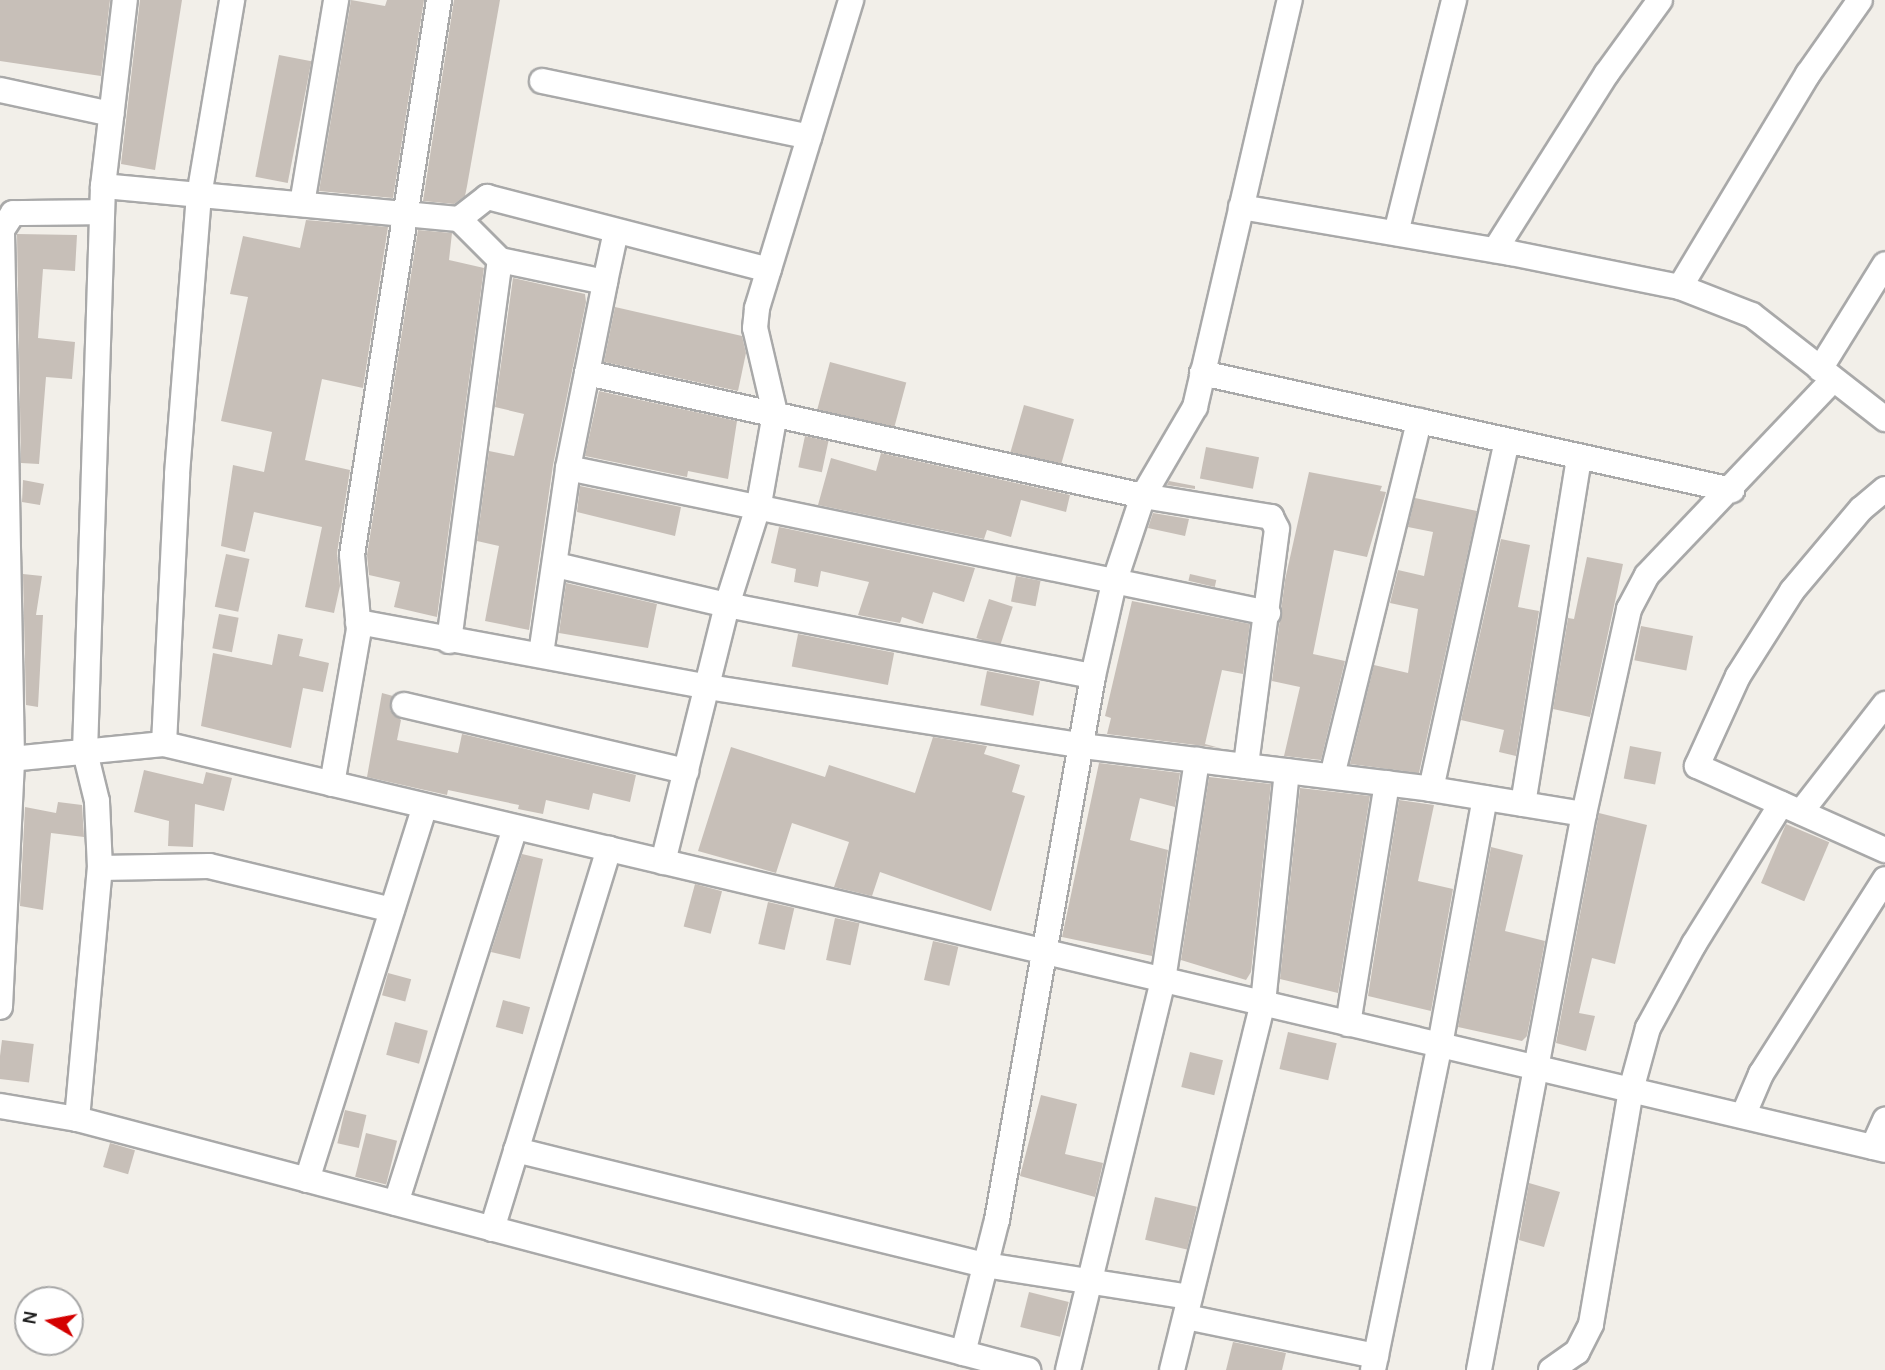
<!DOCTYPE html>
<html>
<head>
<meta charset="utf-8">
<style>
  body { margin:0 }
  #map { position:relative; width:1885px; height:1370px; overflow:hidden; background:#f2efe9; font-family:Karla,sans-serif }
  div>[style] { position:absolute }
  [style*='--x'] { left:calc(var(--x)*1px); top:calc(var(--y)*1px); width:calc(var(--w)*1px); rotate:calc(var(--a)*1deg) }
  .building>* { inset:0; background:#c7bfb8; transform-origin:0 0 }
  .roads { filter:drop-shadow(2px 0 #a9a9a9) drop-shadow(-2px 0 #a9a9a9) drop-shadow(0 2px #a9a9a9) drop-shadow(0 -2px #a9a9a9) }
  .street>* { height:24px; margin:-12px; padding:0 12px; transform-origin:12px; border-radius:12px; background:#fff }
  span { translate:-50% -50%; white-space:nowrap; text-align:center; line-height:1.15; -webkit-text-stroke:5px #fff; paint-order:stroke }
  .north { position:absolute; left:14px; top:1286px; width:70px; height:70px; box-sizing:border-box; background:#fff; border:2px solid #a7a7a7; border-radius:50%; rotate:280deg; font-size:19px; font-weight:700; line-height:28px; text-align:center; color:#222 }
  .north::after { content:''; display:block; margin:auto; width:24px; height:32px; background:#d40000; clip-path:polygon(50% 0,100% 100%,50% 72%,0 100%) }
</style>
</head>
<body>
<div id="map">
  <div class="building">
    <i style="clip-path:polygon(0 0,110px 0,101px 76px,0 61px)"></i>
    <i style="clip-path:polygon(140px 0,182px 0,155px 170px,121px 164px)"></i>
    <i style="clip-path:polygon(351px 0,385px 6px,387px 0,424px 0,393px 198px,319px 191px)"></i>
    <i style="clip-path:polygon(454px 0,500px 0,467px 186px,465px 196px,454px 204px,423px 201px)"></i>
    <i style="left:279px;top:55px;width:33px;height:124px;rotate:11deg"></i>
    <i style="clip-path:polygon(306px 220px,388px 227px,363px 388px,322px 379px,305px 460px,350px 470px,337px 553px,340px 586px,334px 613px,305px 607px,322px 527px,254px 512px,245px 552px,221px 546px,233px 465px,264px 472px,272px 432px,221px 421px,248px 297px,230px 294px,243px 236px,300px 248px)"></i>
    <i style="clip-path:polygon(418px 230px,452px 233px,449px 260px,484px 268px,437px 617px,394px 607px,400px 582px,369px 575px,367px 555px)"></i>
    <i style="clip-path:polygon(17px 234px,77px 235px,75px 271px,43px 269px,38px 338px,75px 342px,72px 379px,46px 377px,39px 464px,21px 463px)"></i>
    <i style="clip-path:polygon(513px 278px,585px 294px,586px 302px,553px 465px,529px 630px,485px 621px,499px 546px,477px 541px,489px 451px,514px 456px,524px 414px,495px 407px)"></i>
    <i style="clip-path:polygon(615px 307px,742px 336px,746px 353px,738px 391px,604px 362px)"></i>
    <i style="left:830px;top:362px;width:79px;height:49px;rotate:15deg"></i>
    <i style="clip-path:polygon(599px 391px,737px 421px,728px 479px,688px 471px,687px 477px,585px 456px)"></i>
    <i style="left:1024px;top:405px;width:52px;height:49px;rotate:16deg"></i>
    <i style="left:805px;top:436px;width:24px;height:32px;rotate:12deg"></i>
    <i style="left:1206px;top:447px;width:54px;height:32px;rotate:11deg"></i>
    <i style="clip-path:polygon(881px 453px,1070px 495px,1066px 512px,1021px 500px,1011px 537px,987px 530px,984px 539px,818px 505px,831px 458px,876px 471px)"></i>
    <i style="clip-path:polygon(1309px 472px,1382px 486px,1380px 491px,1386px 492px,1367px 557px,1334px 550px,1313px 654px,1345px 661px,1321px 760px,1284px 756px,1300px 687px,1272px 681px,1285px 580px)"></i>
    <i style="clip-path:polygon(23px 480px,44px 484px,40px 505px,22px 502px)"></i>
    <i style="clip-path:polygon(1169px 481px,1195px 486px,1195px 489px,1167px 485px)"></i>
    <i style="clip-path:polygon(580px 486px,681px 507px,675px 536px,577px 512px)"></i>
    <i style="clip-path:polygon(1415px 498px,1477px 511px,1419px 773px,1350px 764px,1374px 665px,1408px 673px,1418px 609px,1390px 603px,1398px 570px,1424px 576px,1433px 532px,1408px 527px)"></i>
    <i style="clip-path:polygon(1153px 513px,1189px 519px,1185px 536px,1148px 528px)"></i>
    <i style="clip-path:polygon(779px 527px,975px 568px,964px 602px,933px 592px,923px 624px,902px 617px,900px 623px,858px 615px,869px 582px,821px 571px,818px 587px,794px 582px,796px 569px,771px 563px)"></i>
    <i style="clip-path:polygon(1501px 539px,1530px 545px,1518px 607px,1539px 611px,1516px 756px,1499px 752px,1504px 730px,1461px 720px)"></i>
    <i style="left:226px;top:554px;width:24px;height:54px;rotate:12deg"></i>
    <i style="clip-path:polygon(1587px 557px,1623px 564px,1590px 717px,1553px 709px,1568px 618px,1574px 619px)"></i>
    <i style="clip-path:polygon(23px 574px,42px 576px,36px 615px,43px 615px,38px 707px,26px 705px)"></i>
    <i style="left:1190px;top:574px;width:27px;height:7px;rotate:13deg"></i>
    <i style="left:1016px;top:576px;width:25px;height:26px;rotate:11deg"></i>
    <i style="clip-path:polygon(566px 583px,657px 604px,648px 648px,559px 633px)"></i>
    <i style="left:989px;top:599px;width:25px;height:41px;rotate:18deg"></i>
    <i style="clip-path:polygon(1132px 601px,1250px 624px,1243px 674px,1222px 670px,1205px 744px,1220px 748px,1107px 734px,1111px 718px,1105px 716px)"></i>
    <i style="left:219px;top:614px;width:20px;height:35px;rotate:11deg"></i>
    <i style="left:1641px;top:626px;width:53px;height:35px;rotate:11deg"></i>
    <i style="clip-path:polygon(278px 634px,303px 639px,299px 656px,329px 663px,323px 692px,303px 688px,291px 748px,201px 726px,213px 653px,272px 665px)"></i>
    <i style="left:798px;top:634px;width:98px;height:33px;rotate:11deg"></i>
    <i style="left:987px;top:671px;width:54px;height:35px;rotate:11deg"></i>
    <i style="clip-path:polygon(382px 693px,393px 696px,390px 710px,401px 720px,397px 740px,458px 753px,462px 734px,636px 775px,630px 802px,593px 793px,589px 810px,546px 800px,543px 814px,518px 809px,519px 805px,448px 790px,447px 795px,367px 777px)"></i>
    <i style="clip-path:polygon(933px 737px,987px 746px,984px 754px,1020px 765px,1012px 792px,1025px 796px,991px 911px,880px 872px,872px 896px,834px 887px,849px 842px,792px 823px,776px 873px,698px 851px,731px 747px,825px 777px,829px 765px,915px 793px)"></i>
    <i style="left:1630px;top:746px;width:32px;height:33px;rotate:11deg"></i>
    <i style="clip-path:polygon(1099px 763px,1180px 773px,1175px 807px,1140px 798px,1130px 840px,1168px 850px,1152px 956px,1062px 937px)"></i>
    <i style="clip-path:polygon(144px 770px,203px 784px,206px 772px,232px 778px,224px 811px,195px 804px,193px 847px,168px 846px,169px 821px,134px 812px)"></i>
    <i style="clip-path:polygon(1209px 777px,1271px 784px,1251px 972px,1246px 980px,1181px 960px)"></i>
    <i style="clip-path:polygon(1300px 788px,1370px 796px,1338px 993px,1280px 979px)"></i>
    <i style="clip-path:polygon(1399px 800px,1434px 805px,1418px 881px,1453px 889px,1431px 1011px,1368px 996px)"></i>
    <i style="clip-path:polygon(58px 802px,82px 805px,84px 837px,51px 833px,43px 910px,20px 906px,25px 807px,56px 813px)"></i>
    <i style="clip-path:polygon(1599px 813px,1647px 825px,1615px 964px,1592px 958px,1579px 1013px,1595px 1016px,1586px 1051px,1556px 1043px)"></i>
    <i style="left:1786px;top:824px;width:47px;height:64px;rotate:23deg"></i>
    <i style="clip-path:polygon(1491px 847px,1523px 855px,1505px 931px,1545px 941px,1527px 1036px,1522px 1041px,1458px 1027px)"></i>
    <i style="clip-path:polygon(522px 854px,543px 859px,520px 959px,491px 952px)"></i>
    <i style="left:695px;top:884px;width:28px;height:44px;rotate:15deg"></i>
    <i style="left:768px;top:902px;width:27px;height:43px;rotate:13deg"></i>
    <i style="left:835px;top:918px;width:25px;height:43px;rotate:12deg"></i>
    <i style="left:933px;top:941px;width:26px;height:40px;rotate:13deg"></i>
    <i style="left:388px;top:973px;width:24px;height:23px;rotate:15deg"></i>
    <i style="left:503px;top:1000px;width:28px;height:28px;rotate:15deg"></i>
    <i style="left:395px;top:1022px;width:34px;height:34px;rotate:15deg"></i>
    <i style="left:1288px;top:1032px;width:50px;height:38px;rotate:13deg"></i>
    <i style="left:2px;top:1040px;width:32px;height:39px;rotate:7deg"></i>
    <i style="left:1190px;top:1052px;width:34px;height:36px;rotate:14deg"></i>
    <i style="clip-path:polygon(1041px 1095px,1077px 1104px,1065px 1154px,1103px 1163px,1095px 1197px,1020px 1176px)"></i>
    <i style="left:345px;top:1110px;width:22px;height:34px;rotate:13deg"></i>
    <i style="left:366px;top:1133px;width:32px;height:45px;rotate:14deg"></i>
    <i style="left:110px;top:1143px;width:26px;height:25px;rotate:16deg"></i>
    <i style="clip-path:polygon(1529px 1183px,1560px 1192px,1544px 1247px,1519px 1240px)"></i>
    <i style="left:1155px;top:1197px;width:43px;height:44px;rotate:13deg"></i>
    <i style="left:1029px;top:1292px;width:41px;height:36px;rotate:14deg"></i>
    <i style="clip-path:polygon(1233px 1342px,1286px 1353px,1282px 1370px,1226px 1370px)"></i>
  </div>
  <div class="roads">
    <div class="street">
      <i style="--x:542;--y:81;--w:273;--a:11.8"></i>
      <i style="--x:0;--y:90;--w:114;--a:12.2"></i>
      <i style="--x:103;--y:186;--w:358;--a:5.3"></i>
      <i style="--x:459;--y:219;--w:58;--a:45"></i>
      <i style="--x:500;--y:260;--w:107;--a:11.8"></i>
      <i style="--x:605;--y:282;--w:52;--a:-77.8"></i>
      <i style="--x:302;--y:204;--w:207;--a:-80.5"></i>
      <i style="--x:1241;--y:207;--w:274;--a:9.7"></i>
      <i style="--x:1511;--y:253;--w:172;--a:11.4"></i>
      <i style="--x:1680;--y:287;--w:77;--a:21.3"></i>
      <i style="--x:1752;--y:315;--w:169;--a:38"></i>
      <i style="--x:459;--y:219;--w:36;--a:-38"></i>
      <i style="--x:487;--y:197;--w:291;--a:14.5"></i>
      <i style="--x:1396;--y:233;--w:240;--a:-76"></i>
      <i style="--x:1495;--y:250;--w:209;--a:-57.7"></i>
      <i style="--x:1607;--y:73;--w:90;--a:-54"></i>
      <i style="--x:1680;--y:287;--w:249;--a:-59"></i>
      <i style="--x:1808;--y:74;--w:90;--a:-54.9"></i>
      <i style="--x:1820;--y:369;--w:123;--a:-58.2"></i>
      <i style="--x:587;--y:373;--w:569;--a:12.47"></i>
      <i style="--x:1143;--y:496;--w:130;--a:9.3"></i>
      <i style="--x:1271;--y:517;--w:13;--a:63"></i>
      <i style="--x:1277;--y:529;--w:239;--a:97.5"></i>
      <i style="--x:1202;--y:373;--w:543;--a:12.45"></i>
      <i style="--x:568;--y:468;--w:715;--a:11.7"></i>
      <i style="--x:1885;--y:489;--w:31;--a:140"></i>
      <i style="--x:1861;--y:509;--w:107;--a:130.1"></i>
      <i style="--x:1792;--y:591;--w:101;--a:122.4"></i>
      <i style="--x:1738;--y:676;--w:99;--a:114.5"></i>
      <i style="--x:1697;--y:766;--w:206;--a:24.1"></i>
      <i style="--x:556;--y:565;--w:176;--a:13.2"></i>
      <i style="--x:727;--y:605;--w:373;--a:11"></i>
      <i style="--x:358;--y:622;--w:356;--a:10.5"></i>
      <i style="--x:708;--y:687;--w:380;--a:8.9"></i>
      <i style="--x:1083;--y:746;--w:351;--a:7"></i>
      <i style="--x:1431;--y:789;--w:155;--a:9.3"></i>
      <i style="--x:449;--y:641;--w:384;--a:-82.4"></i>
      <i style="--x:541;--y:654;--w:188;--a:-81.7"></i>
      <i style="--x:568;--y:468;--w:190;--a:-78.7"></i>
      <i style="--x:404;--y:705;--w:290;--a:13.2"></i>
      <i style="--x:164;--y:744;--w:270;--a:-87.2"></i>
      <i style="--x:177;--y:474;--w:279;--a:-85.5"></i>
      <i style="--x:199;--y:196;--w:199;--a:-80.4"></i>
      <i style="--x:0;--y:760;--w:165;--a:-5.6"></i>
      <i style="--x:164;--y:744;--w:1768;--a:13.27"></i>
      <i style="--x:1332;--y:776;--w:366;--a:-76.2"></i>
      <i style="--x:332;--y:784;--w:156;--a:-80.1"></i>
      <i style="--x:359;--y:630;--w:75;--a:-95.3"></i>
      <i style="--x:352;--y:555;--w:562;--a:-81.09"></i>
      <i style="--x:1431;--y:789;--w:356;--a:-77.7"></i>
      <i style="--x:1523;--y:804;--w:351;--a:-80.8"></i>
      <i style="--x:1801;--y:812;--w:137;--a:-52.1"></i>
      <i style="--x:663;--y:862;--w:265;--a:-76"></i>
      <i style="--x:727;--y:605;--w:106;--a:-72.4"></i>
      <i style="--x:759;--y:504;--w:92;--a:-80"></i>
      <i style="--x:775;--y:413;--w:87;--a:-103.2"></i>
      <i style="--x:755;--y:328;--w:20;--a:-84"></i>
      <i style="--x:757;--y:308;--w:322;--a:-73"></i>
      <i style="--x:100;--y:868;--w:109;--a:-1.1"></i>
      <i style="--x:209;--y:866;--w:188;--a:13.5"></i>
      <i style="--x:0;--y:1007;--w:249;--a:-87.2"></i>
      <i style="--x:12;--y:758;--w:528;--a:-91.09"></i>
      <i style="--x:2;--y:230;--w:20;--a:-57"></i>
      <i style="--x:13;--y:213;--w:89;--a:-0.6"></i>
      <i style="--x:1348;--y:1024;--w:244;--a:-80.8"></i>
      <i style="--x:0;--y:1106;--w:78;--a:9.6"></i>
      <i style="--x:77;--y:1119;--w:984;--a:14.79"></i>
      <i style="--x:1743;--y:1116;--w:46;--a:-66.8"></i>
      <i style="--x:1761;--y:1074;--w:231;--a:-57.5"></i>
      <i style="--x:77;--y:1119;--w:252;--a:-84.8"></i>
      <i style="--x:100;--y:868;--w:67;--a:-92.6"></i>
      <i style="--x:97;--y:801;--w:50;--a:-103.8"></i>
      <i style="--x:85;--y:752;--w:566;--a:-88.18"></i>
      <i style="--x:103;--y:186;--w:187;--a:-83.3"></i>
      <i style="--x:1873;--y:1147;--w:30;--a:-66"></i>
      <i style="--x:516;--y:1150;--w:483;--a:13.8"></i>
      <i style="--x:985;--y:1265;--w:207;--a:8.9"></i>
      <i style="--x:307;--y:1180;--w:392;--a:-72.5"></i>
      <i style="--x:396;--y:1203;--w:394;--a:-72.4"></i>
      <i style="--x:492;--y:1229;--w:398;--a:-72.9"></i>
      <i style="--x:1186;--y:1317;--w:194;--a:11.6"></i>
      <i style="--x:963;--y:1353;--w:137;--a:-75.7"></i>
      <i style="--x:997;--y:1220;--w:552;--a:-79.99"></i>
      <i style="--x:1093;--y:676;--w:95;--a:-77.3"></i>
      <i style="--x:1114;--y:583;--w:92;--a:-71.6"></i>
      <i style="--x:1143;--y:496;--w:103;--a:-59.7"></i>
      <i style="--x:1195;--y:407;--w:418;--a:-76.9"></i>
      <i style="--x:1068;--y:1370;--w:401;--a:-76.3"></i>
      <i style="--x:1163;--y:980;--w:223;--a:-81.2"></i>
      <i style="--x:1172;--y:1370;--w:378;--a:-76.1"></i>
      <i style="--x:1263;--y:1003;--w:233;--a:-84.1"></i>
      <i style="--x:1373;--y:1370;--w:332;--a:-78.4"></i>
      <i style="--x:1440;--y:1045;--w:251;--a:-79.7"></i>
      <i style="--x:1479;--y:1370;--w:566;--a:-79.31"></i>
      <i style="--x:1584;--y:814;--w:210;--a:-77.6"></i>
      <i style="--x:1629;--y:609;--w:38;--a:-62"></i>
      <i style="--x:1647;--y:575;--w:269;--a:-46.4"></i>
      <i style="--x:1551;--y:1370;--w:32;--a:-35"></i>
      <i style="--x:1577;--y:1352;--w:31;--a:-63"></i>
      <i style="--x:1591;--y:1324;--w:237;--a:-80.3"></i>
      <i style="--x:1631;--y:1090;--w:64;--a:-74.7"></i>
      <i style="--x:1648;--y:1028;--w:96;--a:-61.3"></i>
      <i style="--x:1694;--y:944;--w:165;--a:-58.1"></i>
    </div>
  </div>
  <div class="north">N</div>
</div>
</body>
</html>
